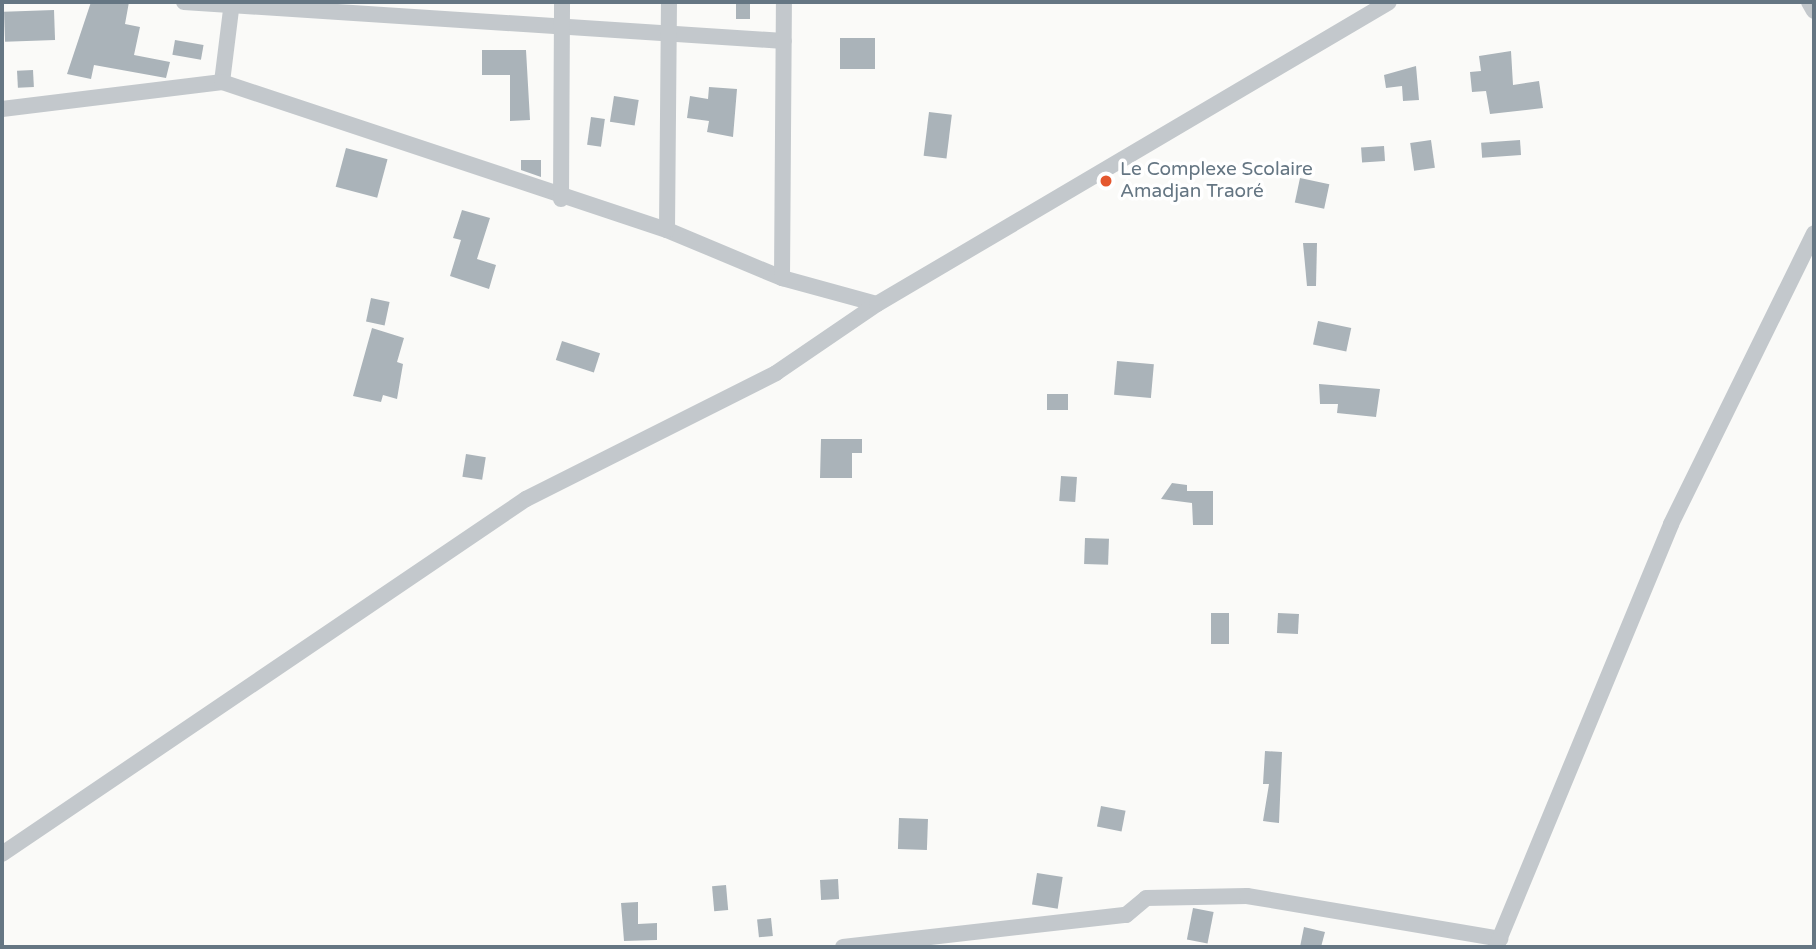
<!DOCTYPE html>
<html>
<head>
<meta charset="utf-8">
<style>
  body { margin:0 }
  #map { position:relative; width:1816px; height:949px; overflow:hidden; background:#fafaf8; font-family:"Varela Round",sans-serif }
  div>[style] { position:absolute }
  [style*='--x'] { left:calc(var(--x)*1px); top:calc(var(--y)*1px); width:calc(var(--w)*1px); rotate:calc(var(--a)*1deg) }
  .building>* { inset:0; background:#aab3b9; transform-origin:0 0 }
  .minor>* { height:16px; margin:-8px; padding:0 8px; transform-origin:8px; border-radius:8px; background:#c3c8cc }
  .dots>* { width:19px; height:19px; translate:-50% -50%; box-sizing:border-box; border:4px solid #fff; border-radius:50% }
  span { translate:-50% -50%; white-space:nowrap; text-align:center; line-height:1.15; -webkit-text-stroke:7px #fff; paint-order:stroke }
  .poi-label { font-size:19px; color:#657683 }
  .left { translate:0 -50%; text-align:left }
  .frame { position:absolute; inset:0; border:4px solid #657683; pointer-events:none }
</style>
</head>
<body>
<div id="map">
  <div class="building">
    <i style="clip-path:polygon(91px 2px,129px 2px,125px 24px,140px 27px,134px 55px,170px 62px,166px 78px,94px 65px,91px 79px,67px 74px)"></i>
    <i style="left:736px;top:2px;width:14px;height:17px"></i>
    <i style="left:54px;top:10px;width:30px;height:50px;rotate:88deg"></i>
    <i style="left:840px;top:38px;width:35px;height:31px"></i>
    <i style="left:175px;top:40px;width:29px;height:15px;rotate:10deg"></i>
    <i style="clip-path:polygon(482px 50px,526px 50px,530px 120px,510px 121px,510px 75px,482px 75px)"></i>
    <i style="clip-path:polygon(1511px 51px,1513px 85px,1539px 81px,1543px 108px,1490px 114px,1486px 91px,1472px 92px,1470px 72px,1481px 71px,1479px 56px)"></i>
    <i style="clip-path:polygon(1416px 66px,1419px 100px,1403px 101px,1402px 86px,1386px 88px,1384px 75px)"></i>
    <i style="left:33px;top:70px;width:17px;height:16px;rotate:87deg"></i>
    <i style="clip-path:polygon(709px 87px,737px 89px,733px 137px,707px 132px,709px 121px,687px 118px,690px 96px,708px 99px)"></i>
    <i style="left:614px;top:96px;width:25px;height:26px;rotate:9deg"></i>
    <i style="left:929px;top:112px;width:23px;height:44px;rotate:7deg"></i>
    <i style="left:591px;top:117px;width:14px;height:28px;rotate:8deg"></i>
    <i style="left:1431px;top:140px;width:28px;height:21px;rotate:82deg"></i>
    <i style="left:1520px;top:140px;width:15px;height:39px;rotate:86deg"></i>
    <i style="left:1384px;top:146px;width:15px;height:23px;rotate:86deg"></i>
    <i style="left:346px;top:148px;width:43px;height:40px;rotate:15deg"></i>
    <i style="clip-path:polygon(521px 160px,541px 160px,541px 177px,521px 170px)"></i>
    <i style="left:1300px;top:178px;width:30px;height:25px;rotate:12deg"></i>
    <i style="clip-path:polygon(462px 210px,490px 218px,477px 259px,496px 265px,489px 289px,450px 276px,461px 240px,453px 238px)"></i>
    <i style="clip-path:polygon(1303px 243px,1317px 243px,1316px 286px,1307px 286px)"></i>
    <i style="left:371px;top:298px;width:19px;height:24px;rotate:12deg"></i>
    <i style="left:1318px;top:321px;width:34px;height:24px;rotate:12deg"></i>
    <i style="clip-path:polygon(372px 328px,404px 338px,397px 362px,403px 364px,397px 399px,383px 395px,381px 402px,353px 396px)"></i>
    <i style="left:562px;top:341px;width:40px;height:20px;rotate:18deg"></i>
    <i style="left:1117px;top:361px;width:37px;height:34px;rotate:5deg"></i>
    <i style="clip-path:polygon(1319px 384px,1380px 389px,1376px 417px,1337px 413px,1338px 404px,1320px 404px)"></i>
    <i style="left:1047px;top:394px;width:21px;height:16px"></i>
    <i style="clip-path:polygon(821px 439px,862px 439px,862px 453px,852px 453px,852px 478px,820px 478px)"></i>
    <i style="left:466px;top:454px;width:20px;height:23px;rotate:9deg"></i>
    <i style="left:1061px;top:476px;width:16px;height:25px;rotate:4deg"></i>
    <i style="clip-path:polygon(1172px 483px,1187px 485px,1187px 491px,1213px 491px,1213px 525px,1193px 525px,1192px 503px,1161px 499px)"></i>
    <i style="left:1085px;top:538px;width:24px;height:26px;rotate:2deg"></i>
    <i style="left:1211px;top:613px;width:18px;height:31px"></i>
    <i style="left:1278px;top:613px;width:21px;height:20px;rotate:3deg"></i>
    <i style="clip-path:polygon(1265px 751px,1282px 752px,1279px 823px,1263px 821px,1269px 784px,1263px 784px)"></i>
    <i style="left:1101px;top:806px;width:25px;height:21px;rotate:11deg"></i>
    <i style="left:899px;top:818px;width:29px;height:31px;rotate:2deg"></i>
    <i style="left:1037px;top:873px;width:26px;height:32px;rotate:9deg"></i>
    <i style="left:838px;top:879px;width:20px;height:18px;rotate:87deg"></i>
    <i style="left:726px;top:885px;width:25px;height:14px;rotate:85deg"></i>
    <i style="clip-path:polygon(638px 902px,638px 924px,657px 923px,657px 940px,624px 941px,621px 903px)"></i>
    <i style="left:1193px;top:908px;width:21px;height:32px;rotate:11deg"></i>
    <i style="left:771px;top:918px;width:18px;height:14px;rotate:84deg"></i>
    <i style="clip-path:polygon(1304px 927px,1325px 932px,1321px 947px,1300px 947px)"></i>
  </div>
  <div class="minor">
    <i style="--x:184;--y:2;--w:601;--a:3.72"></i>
    <i style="--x:1809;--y:2;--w:10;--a:61"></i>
    <i style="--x:222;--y:82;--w:81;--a:-82.9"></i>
    <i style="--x:2;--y:109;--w:222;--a:-7"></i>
    <i style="--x:222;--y:82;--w:469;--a:18.4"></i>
    <i style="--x:667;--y:230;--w:125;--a:22.7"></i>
    <i style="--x:782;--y:278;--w:98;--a:15.3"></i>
    <i style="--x:561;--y:199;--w:197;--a:-89.7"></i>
    <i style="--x:667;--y:230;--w:228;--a:-89.5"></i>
    <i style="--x:782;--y:278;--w:276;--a:-89.6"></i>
    <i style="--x:2;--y:854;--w:633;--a:-34.12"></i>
    <i style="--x:526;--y:499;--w:280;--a:-26.7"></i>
    <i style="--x:776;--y:373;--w:122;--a:-34.3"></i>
    <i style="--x:877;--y:304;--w:594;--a:-30.53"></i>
    <i style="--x:843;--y:947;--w:285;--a:-6.5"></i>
    <i style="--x:1126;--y:915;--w:26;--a:-40"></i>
    <i style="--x:1146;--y:898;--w:101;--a:-1.1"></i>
    <i style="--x:1247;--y:896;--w:257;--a:9.6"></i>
    <i style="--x:1496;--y:947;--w:458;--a:-67.5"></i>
    <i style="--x:1671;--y:524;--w:324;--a:-63.8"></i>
  </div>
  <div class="dots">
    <i style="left:1106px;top:181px;background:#e4572e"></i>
  </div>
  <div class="poi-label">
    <span class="left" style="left:1120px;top:181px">Le Complexe Scolaire<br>Amadjan Traoré</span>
  </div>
  <div class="frame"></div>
</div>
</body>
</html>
